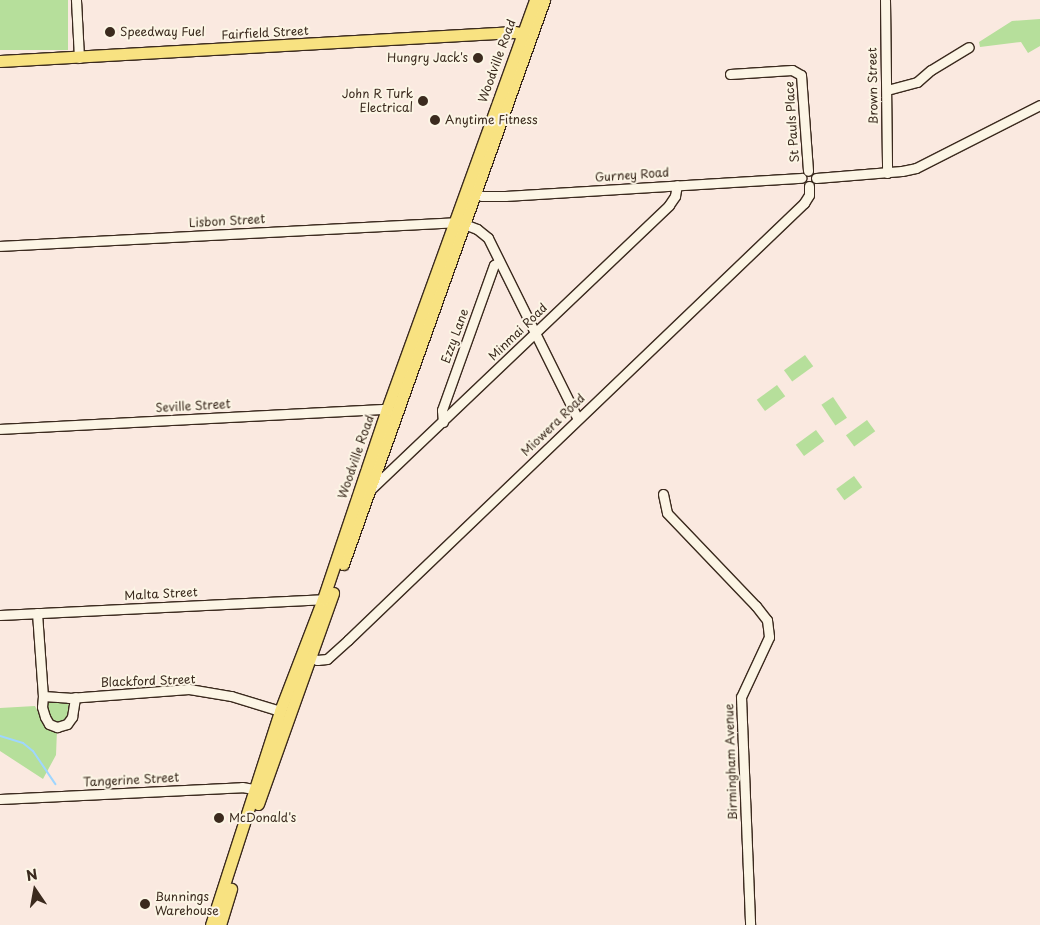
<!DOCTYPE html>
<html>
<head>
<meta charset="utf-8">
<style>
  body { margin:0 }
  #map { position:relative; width:1040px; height:925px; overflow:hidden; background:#fae9e0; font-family:"Playpen Sans",sans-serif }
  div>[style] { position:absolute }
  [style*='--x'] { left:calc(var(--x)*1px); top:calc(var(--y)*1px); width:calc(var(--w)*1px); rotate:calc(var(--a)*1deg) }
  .green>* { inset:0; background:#b6df9b; transform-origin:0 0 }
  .stream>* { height:2px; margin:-1px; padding:0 1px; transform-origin:1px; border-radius:1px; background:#9fd6ff }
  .roads { filter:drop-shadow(1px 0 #3b2a1e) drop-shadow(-1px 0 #3b2a1e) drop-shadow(0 1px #3b2a1e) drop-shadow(0 -1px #3b2a1e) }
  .minor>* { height:9px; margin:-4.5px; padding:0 4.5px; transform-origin:4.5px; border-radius:4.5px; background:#fcf5e5 }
  .major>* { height:11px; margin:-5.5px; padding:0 5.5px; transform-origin:5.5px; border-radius:5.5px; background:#f8e281 }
  .dots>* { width:14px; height:14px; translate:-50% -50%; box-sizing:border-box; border:2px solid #fcf5e5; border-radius:50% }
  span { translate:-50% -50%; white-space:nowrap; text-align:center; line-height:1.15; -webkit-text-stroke:4px #fcf5e5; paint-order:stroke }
  .poi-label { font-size:12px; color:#3b2a1e }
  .left { translate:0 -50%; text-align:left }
  .right { translate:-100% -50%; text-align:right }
  .street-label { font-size:12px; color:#3b2a1e }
  .north { position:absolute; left:10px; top:865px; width:50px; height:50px; -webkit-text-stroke:4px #fcf5e5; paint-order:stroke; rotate:348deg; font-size:14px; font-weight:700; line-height:20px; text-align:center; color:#3b2a1e }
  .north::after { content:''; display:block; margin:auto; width:18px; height:22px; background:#3b2a1e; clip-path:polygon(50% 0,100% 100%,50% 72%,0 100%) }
</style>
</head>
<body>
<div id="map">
  <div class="green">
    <i style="left:0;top:0;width:68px;height:50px"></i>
    <i style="clip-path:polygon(1040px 19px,1040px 46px,1028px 53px,1021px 42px,980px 47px,979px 42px,1012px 21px)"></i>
    <i style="left:805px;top:355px;width:14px;height:26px;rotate:54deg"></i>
    <i style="left:777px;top:385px;width:14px;height:25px;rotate:54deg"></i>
    <i style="left:833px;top:397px;width:25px;height:14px;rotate:56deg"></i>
    <i style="left:867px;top:420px;width:14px;height:26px;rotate:54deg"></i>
    <i style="left:816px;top:430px;width:14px;height:25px;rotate:54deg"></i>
    <i style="left:854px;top:476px;width:14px;height:22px;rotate:54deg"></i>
    <i style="clip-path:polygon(46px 701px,69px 701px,68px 716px,62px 721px,53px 721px,49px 716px)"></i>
    <i style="clip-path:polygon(35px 706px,45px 725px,57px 730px,56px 755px,43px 779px,0 751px,0 708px)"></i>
  </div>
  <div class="stream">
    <i style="--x:0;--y:736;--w:24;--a:17"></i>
    <i style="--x:23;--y:743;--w:13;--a:39"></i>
    <i style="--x:33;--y:751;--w:40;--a:56"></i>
  </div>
  <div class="roads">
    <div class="minor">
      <i style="--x:76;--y:0;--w:58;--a:87"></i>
      <i style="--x:885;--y:0;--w:173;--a:89.3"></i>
      <i style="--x:730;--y:74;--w:62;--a:-3.7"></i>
      <i style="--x:792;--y:70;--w:10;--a:29"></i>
      <i style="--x:801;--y:75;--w:96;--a:85.8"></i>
      <i style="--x:887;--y:90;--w:31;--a:-15"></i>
      <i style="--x:917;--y:82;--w:18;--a:-41"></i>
      <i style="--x:931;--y:70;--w:44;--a:-31.2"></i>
      <i style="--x:816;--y:178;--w:86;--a:-4.7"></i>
      <i style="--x:902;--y:171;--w:14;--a:-12"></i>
      <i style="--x:916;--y:168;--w:139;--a:-26.9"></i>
      <i style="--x:470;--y:192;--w:13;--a:18"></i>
      <i style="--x:482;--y:196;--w:23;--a:0"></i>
      <i style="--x:505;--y:196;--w:297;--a:-3.5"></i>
      <i style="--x:464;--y:224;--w:14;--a:21"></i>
      <i style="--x:477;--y:229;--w:14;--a:39"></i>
      <i style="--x:488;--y:238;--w:202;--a:63.6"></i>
      <i style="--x:0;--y:246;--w:456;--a:-3"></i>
      <i style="--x:443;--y:422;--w:12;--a:-95"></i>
      <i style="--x:442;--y:410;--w:154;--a:-70.3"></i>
      <i style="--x:494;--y:265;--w:6;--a:-31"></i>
      <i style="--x:0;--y:429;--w:388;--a:-3"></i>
      <i style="--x:370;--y:490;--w:413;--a:-43.6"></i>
      <i style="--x:669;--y:205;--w:11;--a:-56"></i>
      <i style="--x:675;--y:196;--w:11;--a:-80"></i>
      <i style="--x:663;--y:494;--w:19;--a:78"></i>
      <i style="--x:667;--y:513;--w:129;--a:46.3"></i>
      <i style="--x:756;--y:606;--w:18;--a:52"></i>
      <i style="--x:767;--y:620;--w:17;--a:83"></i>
      <i style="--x:769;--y:637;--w:66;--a:115"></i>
      <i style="--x:741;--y:697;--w:228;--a:87.7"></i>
      <i style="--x:37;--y:613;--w:83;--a:85.9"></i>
      <i style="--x:43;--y:696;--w:26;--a:4"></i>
      <i style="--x:69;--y:698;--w:120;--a:-4.3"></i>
      <i style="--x:189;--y:689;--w:43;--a:9.5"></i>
      <i style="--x:231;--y:696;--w:51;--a:17"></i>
      <i style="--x:0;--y:615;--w:323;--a:-2.8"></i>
      <i style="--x:305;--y:656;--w:13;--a:18"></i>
      <i style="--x:317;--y:660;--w:10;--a:-6"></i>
      <i style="--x:327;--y:659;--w:28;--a:-42"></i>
      <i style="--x:348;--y:640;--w:632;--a:-43.78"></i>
      <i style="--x:804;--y:203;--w:9;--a:-58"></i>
      <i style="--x:809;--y:195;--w:9;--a:-90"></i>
      <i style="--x:43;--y:696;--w:11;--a:95"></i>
      <i style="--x:42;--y:707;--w:10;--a:73"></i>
      <i style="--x:45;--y:717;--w:8;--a:60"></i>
      <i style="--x:49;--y:724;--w:9;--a:21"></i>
      <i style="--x:57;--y:727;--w:10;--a:-17"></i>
      <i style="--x:67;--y:724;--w:9;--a:-54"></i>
      <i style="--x:72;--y:717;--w:20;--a:-81"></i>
      <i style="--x:0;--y:799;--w:242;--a:-2.8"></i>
      <i style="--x:242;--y:787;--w:17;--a:10"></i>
    </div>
    <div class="major">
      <i style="--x:0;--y:61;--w:515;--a:-3.23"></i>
      <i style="--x:514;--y:32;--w:13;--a:9"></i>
      <i style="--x:343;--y:564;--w:599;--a:-70.38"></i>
      <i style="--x:258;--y:804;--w:224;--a:-70.4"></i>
      <i style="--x:211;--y:925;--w:225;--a:-72.1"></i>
      <i style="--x:280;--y:711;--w:120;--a:-69"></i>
      <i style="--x:323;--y:599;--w:200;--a:-71.4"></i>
      <i style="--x:387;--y:409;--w:435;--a:-70.1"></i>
      <i style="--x:220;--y:925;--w:38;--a:-73"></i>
    </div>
  </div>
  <div class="dots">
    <i style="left:110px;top:32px;background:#3b2a1e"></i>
    <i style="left:478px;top:58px;background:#3b2a1e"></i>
    <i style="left:423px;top:101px;background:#3b2a1e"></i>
    <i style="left:435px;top:120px;background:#3b2a1e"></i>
    <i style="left:219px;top:818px;background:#3b2a1e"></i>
    <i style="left:145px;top:904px;background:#3b2a1e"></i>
  </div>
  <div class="poi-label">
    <span class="left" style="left:120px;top:32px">Speedway Fuel</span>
    <span class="right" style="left:468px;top:58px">Hungry Jack's</span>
    <span class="right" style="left:413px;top:101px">John R Turk<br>Electrical</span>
    <span class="left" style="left:445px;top:120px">Anytime Fitness</span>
    <span class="left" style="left:229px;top:818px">McDonald's</span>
    <span class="left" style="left:155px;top:904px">Bunnings<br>Warehouse</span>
  </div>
  <div class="street-label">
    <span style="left:265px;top:33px;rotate:-3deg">Fairfield Street</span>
    <span style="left:497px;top:61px;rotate:-70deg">Woodville Road</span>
    <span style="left:873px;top:86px;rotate:-91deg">Brown Street</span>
    <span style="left:792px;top:122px;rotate:-94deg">St Pauls Place</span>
    <span style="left:632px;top:175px;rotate:-4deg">Gurney Road</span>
    <span style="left:227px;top:221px;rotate:-3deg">Lisbon Street</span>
    <span style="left:518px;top:332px;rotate:-44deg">Minmai Road</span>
    <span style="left:455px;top:336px;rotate:-70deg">Ezzy Lane</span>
    <span style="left:193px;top:406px;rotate:-3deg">Seville Street</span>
    <span style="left:553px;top:425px;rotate:-44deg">Miowera Road</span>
    <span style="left:356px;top:457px;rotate:-71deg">Woodville Road</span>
    <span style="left:161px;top:594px;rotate:-3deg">Malta Street</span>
    <span style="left:148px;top:681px;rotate:-2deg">Blackford Street</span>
    <span style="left:731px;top:762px;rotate:-92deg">Birmingham Avenue</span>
    <span style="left:131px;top:780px;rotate:-3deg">Tangerine Street</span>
  </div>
  <div class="north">N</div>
</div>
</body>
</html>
